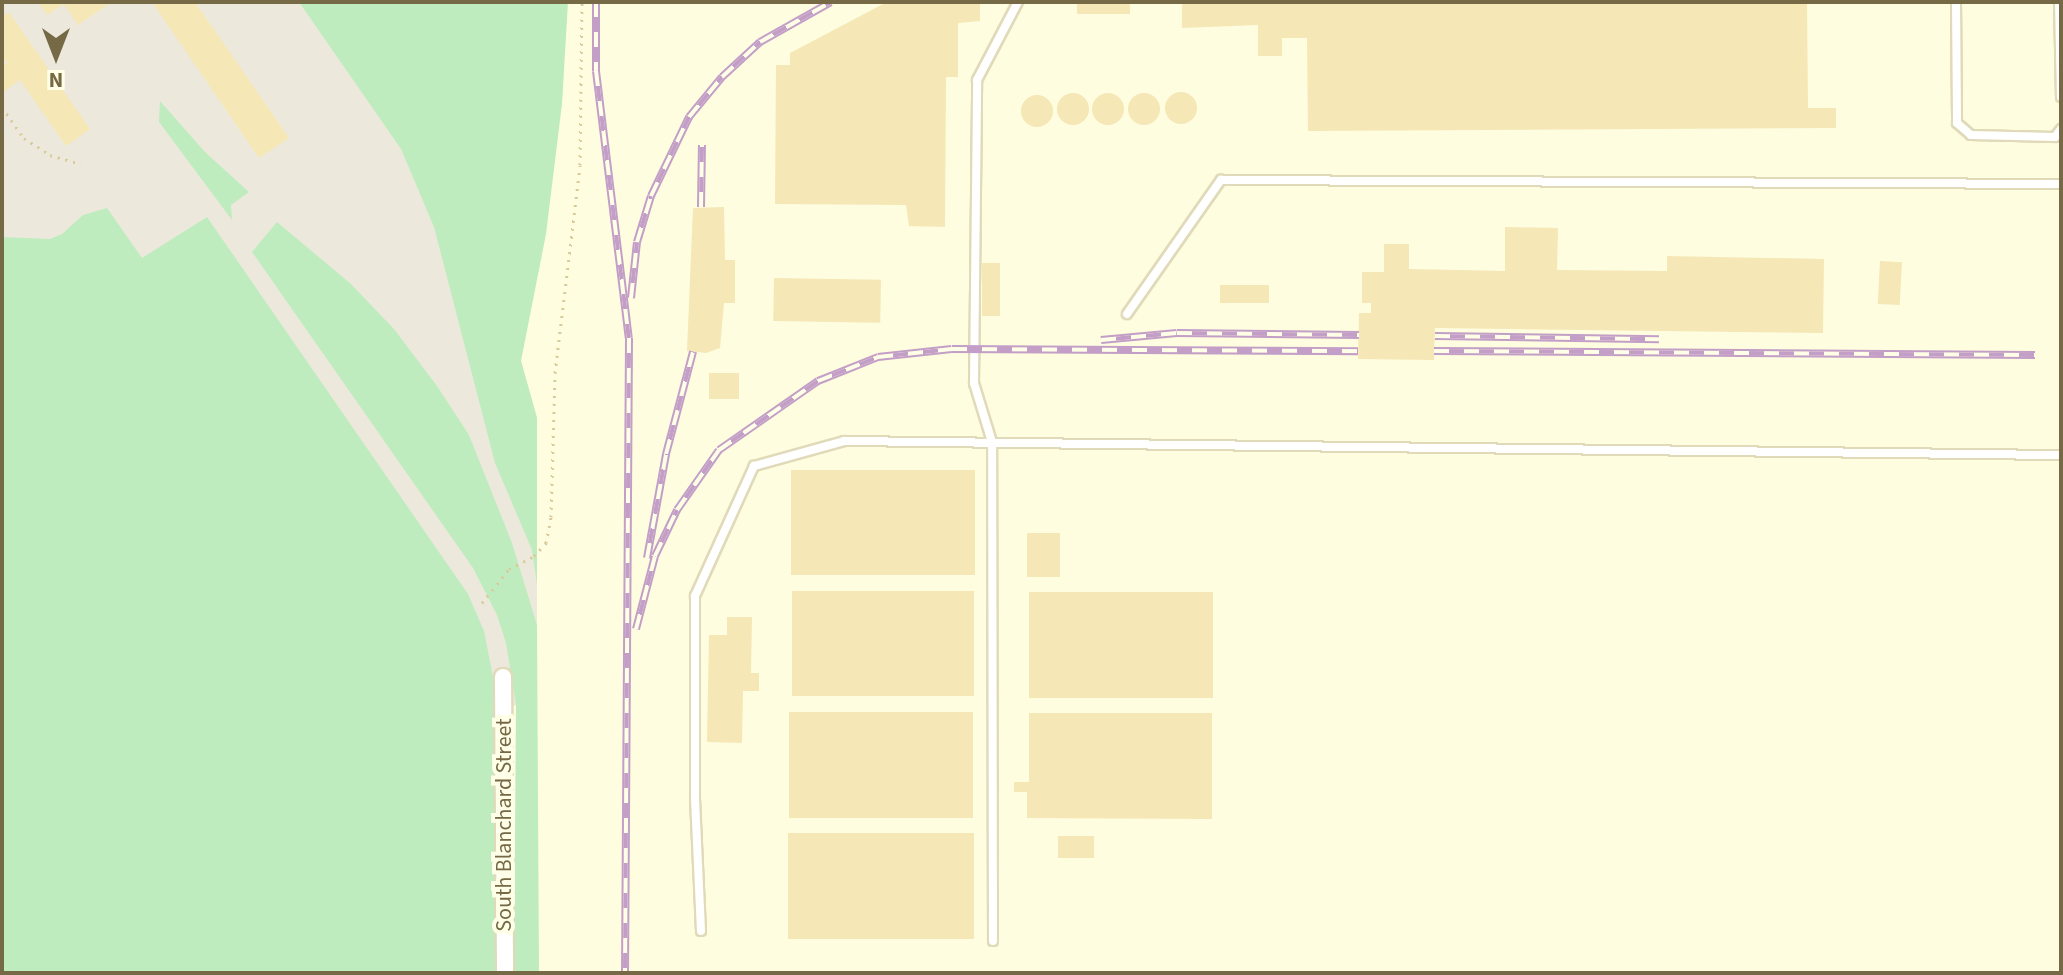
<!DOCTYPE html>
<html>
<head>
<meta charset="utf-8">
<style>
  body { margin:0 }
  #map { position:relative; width:2063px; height:975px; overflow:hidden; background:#fefde0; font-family:"Source Sans 3",sans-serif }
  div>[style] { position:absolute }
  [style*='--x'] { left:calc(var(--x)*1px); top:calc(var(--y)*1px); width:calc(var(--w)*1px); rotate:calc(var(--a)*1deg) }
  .industrial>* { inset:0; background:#ece9dc }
  .green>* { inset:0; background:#bfecbe }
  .building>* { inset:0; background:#f5e7b6; transform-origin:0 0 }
  .round { border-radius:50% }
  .path>* { height:3px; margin-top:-1.5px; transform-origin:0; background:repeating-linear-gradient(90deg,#d9ca9a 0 2px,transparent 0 8px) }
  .roads { filter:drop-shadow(2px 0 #e0dab9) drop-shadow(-2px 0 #e0dab9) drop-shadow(0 2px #e0dab9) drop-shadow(0 -2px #e0dab9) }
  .lane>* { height:8px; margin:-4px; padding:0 4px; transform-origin:4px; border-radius:4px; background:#fff }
  .street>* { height:16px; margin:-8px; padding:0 8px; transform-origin:8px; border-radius:8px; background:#fff }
  .rail>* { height:8px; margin-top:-4px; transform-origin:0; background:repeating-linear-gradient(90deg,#ffffe8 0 15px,#c39fc7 0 30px); box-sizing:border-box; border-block:2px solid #c39fc7 }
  span { translate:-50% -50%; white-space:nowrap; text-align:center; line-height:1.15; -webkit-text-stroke:8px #ffffe8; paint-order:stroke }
  .street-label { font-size:22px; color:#766946 }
  .frame { position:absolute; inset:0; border:4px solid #766946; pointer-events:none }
  .north { position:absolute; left:16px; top:16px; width:80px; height:80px; -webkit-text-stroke:6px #ffffe8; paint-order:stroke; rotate:180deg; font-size:22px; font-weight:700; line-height:32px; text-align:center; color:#766946 }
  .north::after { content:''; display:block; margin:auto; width:28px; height:36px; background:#766946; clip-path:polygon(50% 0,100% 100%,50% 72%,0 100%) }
</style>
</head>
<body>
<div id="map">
  <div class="industrial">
    <i style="clip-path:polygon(2px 2px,324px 2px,502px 293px,537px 418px,537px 704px,479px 708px,2px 693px)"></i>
  </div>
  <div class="green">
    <i style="clip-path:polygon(299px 2px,568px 2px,562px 104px,546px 234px,521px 361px,537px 418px,537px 585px,532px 550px,495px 463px,434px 227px,401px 149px)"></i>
    <i style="clip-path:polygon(160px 101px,205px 152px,249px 192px,231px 205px,232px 220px,159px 122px)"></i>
    <i style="clip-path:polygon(107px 208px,142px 258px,207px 217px,468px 594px,484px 631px,499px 707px,497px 973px,2px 973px,2px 237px,50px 239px,62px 234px,83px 215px)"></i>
    <i style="clip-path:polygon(277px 222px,351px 284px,394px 329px,437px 386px,469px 435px,512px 543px,537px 625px,539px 973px,514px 973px,516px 705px,506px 643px,497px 615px,473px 568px,252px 252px)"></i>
  </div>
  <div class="building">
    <i style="clip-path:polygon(38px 2px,112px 2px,78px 25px,64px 4px,47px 15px)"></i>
    <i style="clip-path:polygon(152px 2px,195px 2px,289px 138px,259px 158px)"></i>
    <i style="clip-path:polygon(887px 2px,980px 2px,980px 21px,958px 23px,958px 77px,946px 77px,945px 227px,909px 226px,906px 205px,775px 204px,776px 65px,790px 65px,790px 53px)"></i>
    <i style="left:1077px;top:2px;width:53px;height:12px"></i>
    <i style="clip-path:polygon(1182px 2px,1807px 2px,1808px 108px,1836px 108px,1836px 128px,1308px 131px,1307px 38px,1282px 38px,1282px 56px,1258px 56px,1258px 25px,1182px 28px)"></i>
    <i style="clip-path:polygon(9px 12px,90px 129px,66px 146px,20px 80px,2px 93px,2px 66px,7px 63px,2px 55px,2px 17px)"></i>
    <i class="round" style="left:1165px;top:92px;width:32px;height:32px"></i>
    <i class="round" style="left:1092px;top:93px;width:32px;height:32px"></i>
    <i class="round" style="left:1057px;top:93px;width:32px;height:32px"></i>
    <i class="round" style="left:1128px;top:93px;width:32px;height:32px"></i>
    <i class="round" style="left:1021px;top:95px;width:32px;height:32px"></i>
    <i style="clip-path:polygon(724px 207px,725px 260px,735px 260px,735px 303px,724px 303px,720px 348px,706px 353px,687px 351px,693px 208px)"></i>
    <i style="clip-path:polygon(1505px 227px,1558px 228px,1557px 270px,1667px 271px,1667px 256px,1824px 259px,1823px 333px,1435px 328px,1434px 360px,1358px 359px,1359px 313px,1371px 313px,1371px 303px,1362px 303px,1362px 272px,1384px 272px,1384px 244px,1409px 244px,1409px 269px,1505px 271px)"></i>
    <i style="left:1880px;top:261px;width:22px;height:43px;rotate:3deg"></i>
    <i style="left:982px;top:263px;width:18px;height:53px"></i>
    <i style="left:774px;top:278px;width:107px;height:43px;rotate:1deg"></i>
    <i style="left:1220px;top:285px;width:49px;height:18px"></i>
    <i style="left:709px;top:373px;width:30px;height:26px"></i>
    <i style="left:791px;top:470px;width:184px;height:105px"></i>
    <i style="left:1027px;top:533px;width:33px;height:44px"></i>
    <i style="left:792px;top:591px;width:182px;height:105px"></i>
    <i style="left:1029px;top:592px;width:184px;height:106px"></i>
    <i style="clip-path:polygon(727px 617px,752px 617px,751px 673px,759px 673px,759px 691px,743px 691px,742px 743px,707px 742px,709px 635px,727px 635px)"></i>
    <i style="left:789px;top:712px;width:184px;height:106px"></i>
    <i style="clip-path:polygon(1029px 713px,1212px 713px,1212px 819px,1027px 818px,1027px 792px,1014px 792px,1014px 782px,1029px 782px)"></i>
    <i style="left:788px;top:833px;width:186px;height:106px"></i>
    <i style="left:1058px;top:836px;width:36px;height:22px"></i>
  </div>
  <div class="path">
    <i style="--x:2;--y:107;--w:38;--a:55"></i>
    <i style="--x:24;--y:138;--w:31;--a:33"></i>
    <i style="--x:50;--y:155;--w:32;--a:16"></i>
    <i style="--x:482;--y:603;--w:43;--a:-51.5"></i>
    <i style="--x:509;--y:569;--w:28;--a:-27"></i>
    <i style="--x:534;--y:556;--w:18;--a:-47"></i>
    <i style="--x:546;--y:543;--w:26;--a:-79"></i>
    <i style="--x:551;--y:517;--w:144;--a:-88.4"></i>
    <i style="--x:555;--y:373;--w:209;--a:-83.1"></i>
    <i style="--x:580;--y:165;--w:163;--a:-89.3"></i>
  </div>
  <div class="roads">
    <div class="lane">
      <i style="--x:1956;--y:2;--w:121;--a:89.5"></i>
      <i style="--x:1957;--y:123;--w:18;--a:41"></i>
      <i style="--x:1971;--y:135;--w:84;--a:1.4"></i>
      <i style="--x:2055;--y:137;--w:10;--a:-53"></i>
      <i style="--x:2059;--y:2;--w:95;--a:88.8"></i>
      <i style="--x:1127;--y:314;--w:164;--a:-55"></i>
      <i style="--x:1221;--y:180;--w:840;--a:0.27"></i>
      <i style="--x:701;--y:931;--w:134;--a:-92.6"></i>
      <i style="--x:695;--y:797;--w:201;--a:-90"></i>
      <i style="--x:695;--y:596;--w:143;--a:-65.6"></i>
      <i style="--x:754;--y:466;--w:93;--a:-15.5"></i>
      <i style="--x:844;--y:441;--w:1217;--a:0.66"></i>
      <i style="--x:993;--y:941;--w:499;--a:-90.1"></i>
      <i style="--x:992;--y:442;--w:62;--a:-107"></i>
      <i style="--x:974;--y:383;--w:303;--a:-89.4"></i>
      <i style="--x:977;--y:80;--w:88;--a:-62.3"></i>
    </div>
    <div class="street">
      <i style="--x:503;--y:677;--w:296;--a:89.6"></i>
    </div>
  </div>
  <div class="rail">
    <i style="--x:596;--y:2;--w:69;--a:90"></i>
    <i style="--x:596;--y:71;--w:269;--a:83"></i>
    <i style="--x:629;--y:338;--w:635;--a:90.36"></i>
    <i style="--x:701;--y:207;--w:62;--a:-89.1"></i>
    <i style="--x:631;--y:298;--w:56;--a:-83.9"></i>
    <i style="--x:637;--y:242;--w:48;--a:-73.1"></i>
    <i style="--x:651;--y:196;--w:88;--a:-64.3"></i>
    <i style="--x:689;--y:117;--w:52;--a:-50.5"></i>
    <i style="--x:722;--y:77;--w:52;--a:-42.6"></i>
    <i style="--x:760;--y:42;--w:81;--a:-29.4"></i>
    <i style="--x:1435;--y:336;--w:224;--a:0.8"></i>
    <i style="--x:1101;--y:340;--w:76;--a:-5.3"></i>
    <i style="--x:1177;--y:333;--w:182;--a:0.6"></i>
    <i style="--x:1434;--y:351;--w:601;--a:0.38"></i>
    <i style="--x:647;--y:558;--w:106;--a:-79.6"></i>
    <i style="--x:666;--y:454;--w:106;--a:-75.2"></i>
    <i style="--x:636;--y:629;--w:75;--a:-75.4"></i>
    <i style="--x:655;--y:556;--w:51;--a:-64.4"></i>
    <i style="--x:677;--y:510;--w:73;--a:-55"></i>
    <i style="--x:719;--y:450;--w:121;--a:-34.9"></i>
    <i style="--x:818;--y:381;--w:65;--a:-21.8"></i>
    <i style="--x:878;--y:357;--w:74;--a:-6.2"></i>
    <i style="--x:952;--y:349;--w:406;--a:0.3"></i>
  </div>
  <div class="street-label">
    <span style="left:505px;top:825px;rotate:-90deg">South Blanchard Street</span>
  </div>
  <div class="frame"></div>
  <div class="north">N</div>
</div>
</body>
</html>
